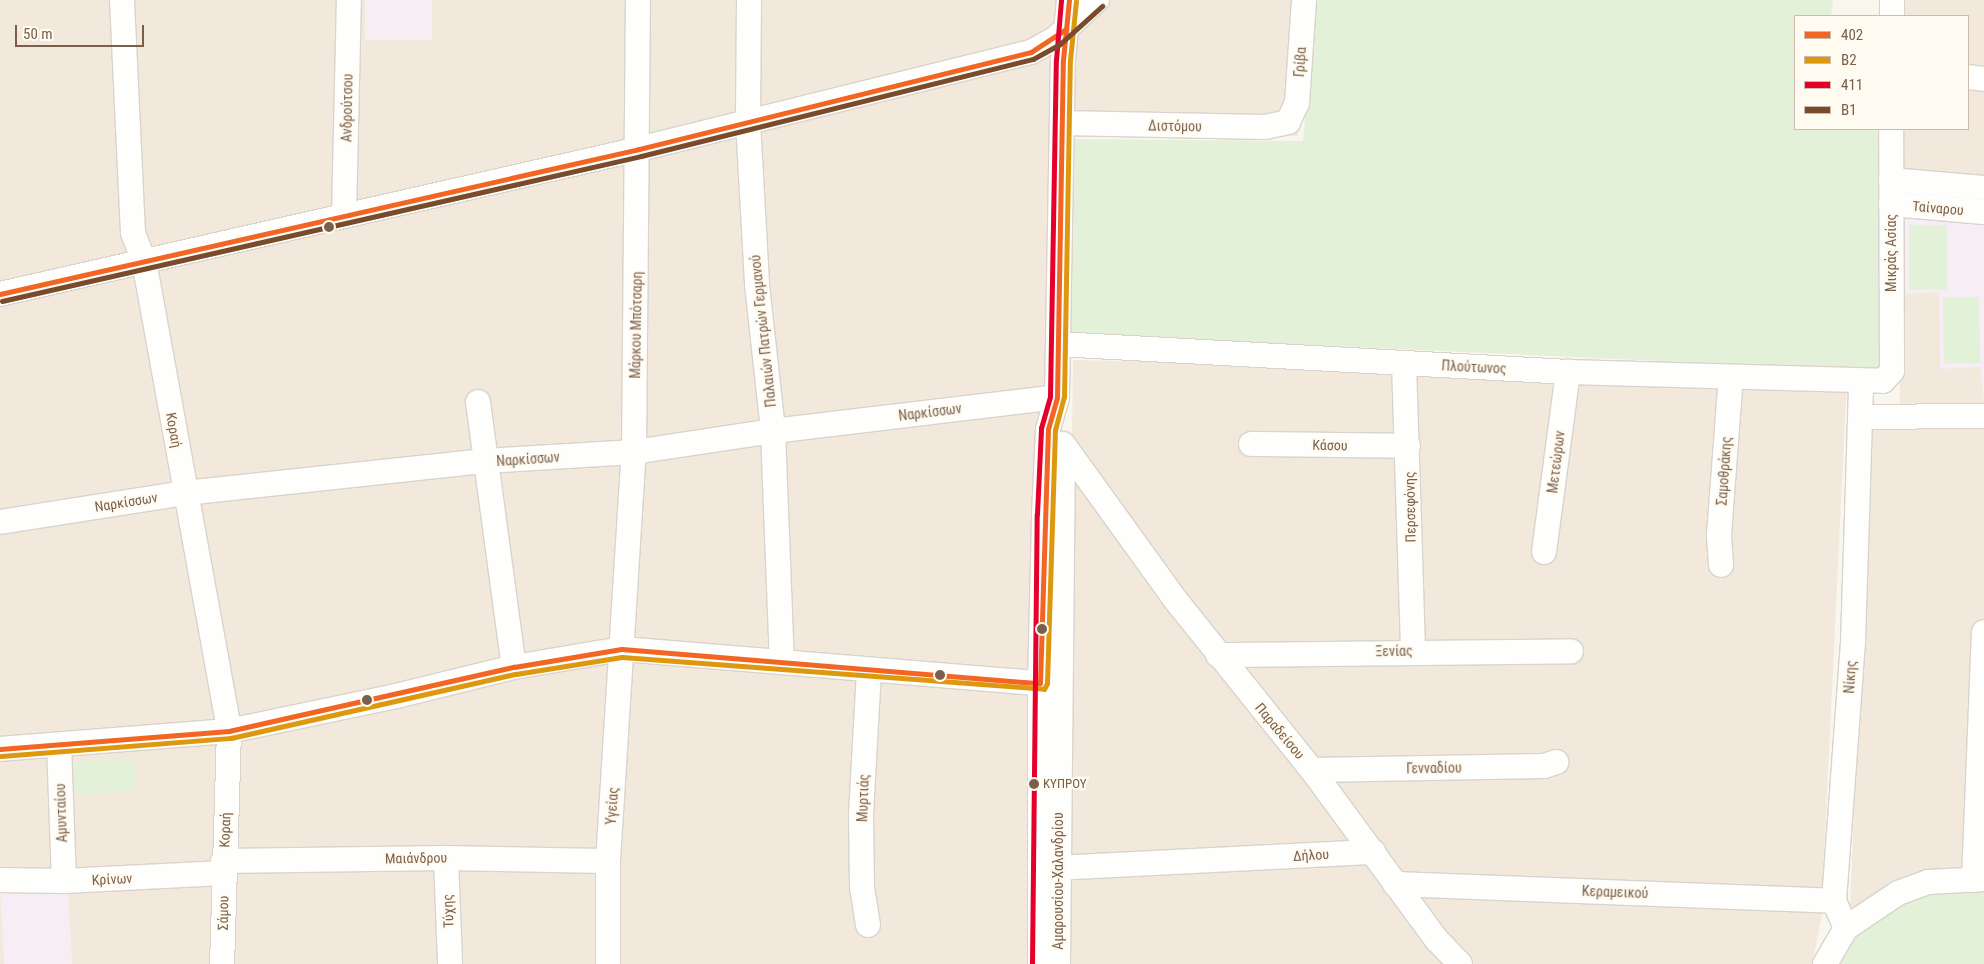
<!DOCTYPE html>
<html>
<head>
<meta charset="utf-8">
<style>
  body { margin:0 }
  #map { position:relative; width:1984px; height:964px; overflow:hidden; background:#f9f6ee; font-family:"Roboto Condensed",sans-serif }
  div>[style] { position:absolute }
  [style*='--x'] { left:calc(var(--x)*1px); top:calc(var(--y)*1px); width:calc(var(--w)*1px); rotate:calc(var(--a)*1deg) }
  .residential>* { inset:0; background:#f2e9dc }
  .education>* { inset:0; background:#f6edf5; transform-origin:0 0 }
  .green>* { inset:0; background:#e4f1d9; transform-origin:0 0 }
  .roads { filter:drop-shadow(1px 0 #d9d3cc) drop-shadow(-1px 0 #d9d3cc) drop-shadow(0 1px #d9d3cc) drop-shadow(0 -1px #d9d3cc) }
  .minor>* { height:24px; margin:-12px; padding:0 12px; transform-origin:12px; border-radius:12px; background:#fefefc }
  .bus-1>* { height:5px; margin:-2.5px; padding:0 2.5px; transform-origin:2.5px; border-radius:2.5px; background:#f26522 }
  .bus-2>* { height:5px; margin:-2.5px; padding:0 2.5px; transform-origin:2.5px; border-radius:2.5px; background:#de980f }
  .bus-3>* { height:5px; margin:-2.5px; padding:0 2.5px; transform-origin:2.5px; border-radius:2.5px; background:#e4002b }
  .bus-4>* { height:5px; margin:-2.5px; padding:0 2.5px; transform-origin:2.5px; border-radius:2.5px; background:#7a4b2a }
  .dots>* { width:14px; height:14px; translate:-50% -50%; box-sizing:border-box; border:2px solid #fffbf1; border-radius:50% }
  span { translate:-50% -50%; white-space:nowrap; text-align:center; line-height:1.15; -webkit-text-stroke:4.5px #fffbf1; paint-order:stroke }
  .bus-label { font-size:13px; color:#7a5f4b }
  .left { translate:0 -50%; text-align:left }
  .street-label { font-size:14px; color:#7a5f4b }
  .legend { position:absolute; left:1794px; top:15px; width:175px; height:115px; box-sizing:border-box; background:#fffbf1; border:1px solid #cabdaf; margin:0; padding:6px 9px; list-style:none; font-size:15px; color:#7a5f4b }
  .legend li { display:flex; align-items:center; gap:10px; height:25px }
  .legend b { width:25px; border:1px solid #cabdaf }
  .scale { position:absolute; left:15px; top:25px; width:129px; height:22px; box-sizing:border-box; border:2px solid #7a5f4b; border-top:0; padding-left:6px; font-size:15px; line-height:18px; white-space:nowrap; color:#7a5f4b; -webkit-text-stroke:4px #fffbf1; paint-order:stroke }
</style>
</head>
<body>
<div id="map">
  <div class="residential">
    <i style="clip-path:polygon(0 0,1301px 0,1298px 136px,1050px 130px,1047px 450px,1029px 964px,0 964px)"></i>
    <i style="clip-path:polygon(1898px 0,1984px 0,1984px 871px,1894px 885px,1850px 912px,1869px 422px,1900px 422px,1897px 129px,1968px 129px,1968px 16px,1898px 16px)"></i>
    <i style="clip-path:polygon(1073px 360px,1847px 377px,1821px 919px,1812px 964px,1065px 964px)"></i>
  </div>
  <div class="education">
    <i style="left:365px;top:0;width:67px;height:40px"></i>
    <i style="clip-path:polygon(1904px 216px,1984px 223px,1984px 404px,1980px 367px,1940px 369px,1939px 292px,1905px 294px)"></i>
    <i style="left:68px;top:886px;width:78px;height:68px;rotate:87deg"></i>
  </div>
  <div class="green">
    <i style="clip-path:polygon(1315px 0,1833px 0,1831px 16px,1795px 16px,1795px 129px,1882px 129px,1882px 371px,1067px 334px,1069px 139px,1303px 141px)"></i>
    <i style="left:1909px;top:225px;width:38px;height:65px"></i>
    <i style="left:1979px;top:297px;width:66px;height:36px;rotate:89deg"></i>
    <i style="left:135px;top:759px;width:33px;height:61px;rotate:88deg"></i>
    <i style="clip-path:polygon(1984px 889px,1984px 964px,1834px 964px,1868px 923px,1923px 892px)"></i>
  </div>
  <div class="roads">
    <div class="minor">
      <i style="--x:122;--y:0;--w:233;--a:87.3"></i>
      <i style="--x:133;--y:233;--w:30;--a:69"></i>
      <i style="--x:144;--y:261;--w:478;--a:79.7"></i>
      <i style="--x:229;--y:731;--w:233;--a:91.7"></i>
      <i style="--x:749;--y:0;--w:122;--a:90.5"></i>
      <i style="--x:748;--y:122;--w:163;--a:86.8"></i>
      <i style="--x:757;--y:285;--w:147;--a:83.7"></i>
      <i style="--x:773;--y:431;--w:230;--a:87.8"></i>
      <i style="--x:1892;--y:16;--w:16;--a:-90"></i>
      <i style="--x:1968;--y:77;--w:16;--a:7"></i>
      <i style="--x:1062;--y:123;--w:203;--a:1.1"></i>
      <i style="--x:1265;--y:127;--w:24;--a:-12"></i>
      <i style="--x:1288;--y:122;--w:21;--a:-65"></i>
      <i style="--x:1297;--y:103;--w:103;--a:-86.1"></i>
      <i style="--x:1891;--y:180;--w:93;--a:4.9"></i>
      <i style="--x:1891;--y:204;--w:93;--a:4.9"></i>
      <i style="--x:344;--y:216;--w:216;--a:-88.7"></i>
      <i style="--x:0;--y:294;--w:655;--a:-12.78"></i>
      <i style="--x:639;--y:149;--w:404;--a:-13.9"></i>
      <i style="--x:1031;--y:52;--w:29;--a:-29"></i>
      <i style="--x:1056;--y:38;--w:56;--a:-42.8"></i>
      <i style="--x:1058;--y:344;--w:511;--a:3.14"></i>
      <i style="--x:1568;--y:372;--w:315;--a:1.6"></i>
      <i style="--x:1883;--y:381;--w:13;--a:-48"></i>
      <i style="--x:1892;--y:371;--w:242;--a:-90.2"></i>
      <i style="--x:1404;--y:363;--w:288;--a:88.2"></i>
      <i style="--x:478;--y:402;--w:267;--a:82.3"></i>
      <i style="--x:1861;--y:417;--w:123;--a:-0.5"></i>
      <i style="--x:1063;--y:444;--w:190;--a:54.2"></i>
      <i style="--x:1174;--y:598;--w:221;--a:51.3"></i>
      <i style="--x:1312;--y:770;--w:211;--a:53.7"></i>
      <i style="--x:1437;--y:940;--w:33;--a:46"></i>
      <i style="--x:1251;--y:444;--w:157;--a:0.7"></i>
      <i style="--x:0;--y:522;--w:187;--a:-8.9"></i>
      <i style="--x:185;--y:493;--w:302;--a:-6.1"></i>
      <i style="--x:485;--y:461;--w:149;--a:-3.5"></i>
      <i style="--x:634;--y:452;--w:141;--a:-8.6"></i>
      <i style="--x:773;--y:431;--w:286;--a:-6.8"></i>
      <i style="--x:1544;--y:552;--w:182;--a:-82.4"></i>
      <i style="--x:1721;--y:565;--w:30;--a:-94"></i>
      <i style="--x:1719;--y:535;--w:158;--a:-85.7"></i>
      <i style="--x:1218;--y:655;--w:353;--a:-0.6"></i>
      <i style="--x:59;--y:745;--w:136;--a:87.9"></i>
      <i style="--x:0;--y:749;--w:230;--a:-4.5"></i>
      <i style="--x:229;--y:731;--w:171;--a:-11.8"></i>
      <i style="--x:396;--y:696;--w:122;--a:-13.8"></i>
      <i style="--x:514;--y:667;--w:109;--a:-9.5"></i>
      <i style="--x:622;--y:649;--w:419;--a:4.7"></i>
      <i style="--x:1312;--y:770;--w:232;--a:-1"></i>
      <i style="--x:1544;--y:766;--w:13;--a:-18"></i>
      <i style="--x:446;--y:858;--w:106;--a:87.8"></i>
      <i style="--x:223;--y:861;--w:223;--a:-0.8"></i>
      <i style="--x:446;--y:858;--w:162;--a:1.1"></i>
      <i style="--x:1057;--y:868;--w:317;--a:-2.9"></i>
      <i style="--x:0;--y:880;--w:64;--a:0.9"></i>
      <i style="--x:64;--y:881;--w:159;--a:-2.9"></i>
      <i style="--x:1974;--y:880;--w:248;--a:-87.7"></i>
      <i style="--x:1395;--y:884;--w:439;--a:2.2"></i>
      <i style="--x:868;--y:925;--w:38;--a:-99"></i>
      <i style="--x:862;--y:887;--w:73;--a:-90.8"></i>
      <i style="--x:861;--y:814;--w:143;--a:-86.8"></i>
      <i style="--x:1846;--y:928;--w:30;--a:-114"></i>
      <i style="--x:1834;--y:901;--w:260;--a:-85.8"></i>
      <i style="--x:1853;--y:642;--w:261;--a:-88.2"></i>
      <i style="--x:608;--y:964;--w:103;--a:-90"></i>
      <i style="--x:608;--y:861;--w:410;--a:-86.4"></i>
      <i style="--x:634;--y:452;--w:452;--a:-89.5"></i>
      <i style="--x:1040;--y:964;--w:281;--a:-90"></i>
      <i style="--x:1040;--y:683;--w:169;--a:-88.6"></i>
      <i style="--x:1044;--y:514;--w:85;--a:-87.3"></i>
      <i style="--x:1048;--y:429;--w:33;--a:-74"></i>
      <i style="--x:1057;--y:397;--w:337;--a:-89"></i>
      <i style="--x:1063;--y:60;--w:60;--a:-84.3"></i>
      <i style="--x:1058;--y:964;--w:516;--a:-89.44"></i>
      <i style="--x:1825;--y:964;--w:42;--a:-59.7"></i>
      <i style="--x:1846;--y:928;--w:63;--a:-33.9"></i>
      <i style="--x:1898;--y:893;--w:32;--a:-20"></i>
      <i style="--x:1928;--y:882;--w:56;--a:-3.1"></i>
    </div>
  </div>
  <div class="bus-1">
    <i style="--x:0;--y:294;--w:655;--a:-12.78"></i>
    <i style="--x:639;--y:149;--w:404;--a:-13.9"></i>
    <i style="--x:1031;--y:52;--w:42;--a:-33.3"></i>
    <i style="--x:0;--y:749;--w:230;--a:-4.5"></i>
    <i style="--x:229;--y:731;--w:292;--a:-12.7"></i>
    <i style="--x:514;--y:667;--w:109;--a:-9.5"></i>
    <i style="--x:622;--y:649;--w:419;--a:4.7"></i>
    <i style="--x:1040;--y:683;--w:254;--a:-88.2"></i>
    <i style="--x:1048;--y:429;--w:33;--a:-74"></i>
    <i style="--x:1057;--y:397;--w:337;--a:-89"></i>
    <i style="--x:1063;--y:60;--w:60;--a:-84.3"></i>
  </div>
  <div class="bus-2">
    <i style="--x:1;--y:756;--w:231;--a:-4.5"></i>
    <i style="--x:231;--y:738;--w:292;--a:-12.7"></i>
    <i style="--x:516;--y:674;--w:107;--a:-9.1"></i>
    <i style="--x:622;--y:657;--w:423;--a:4.3"></i>
    <i style="--x:1044;--y:689;--w:7;--a:-63"></i>
    <i style="--x:1047;--y:683;--w:253;--a:-88.2"></i>
    <i style="--x:1055;--y:430;--w:34;--a:-75"></i>
    <i style="--x:1064;--y:397;--w:337;--a:-89"></i>
    <i style="--x:1070;--y:60;--w:59;--a:-84.2"></i>
  </div>
  <div class="bus-3">
    <i style="--x:1032;--y:964;--w:450;--a:-89.4"></i>
    <i style="--x:1037;--y:514;--w:86;--a:-87.3"></i>
    <i style="--x:1041;--y:428;--w:33;--a:-74"></i>
    <i style="--x:1050;--y:396;--w:336;--a:-89"></i>
    <i style="--x:1056;--y:60;--w:60;--a:-85.2"></i>
  </div>
  <div class="bus-4">
    <i style="--x:2;--y:301;--w:655;--a:-12.78"></i>
    <i style="--x:641;--y:156;--w:404;--a:-13.9"></i>
    <i style="--x:1033;--y:59;--w:31;--a:-29"></i>
    <i style="--x:1060;--y:44;--w:57;--a:-42.1"></i>
  </div>
  <div class="dots">
    <i style="left:329px;top:227px;background:#7a5f4b"></i>
    <i style="left:1042px;top:629px;background:#7a5f4b"></i>
    <i style="left:940px;top:675px;background:#7a5f4b"></i>
    <i style="left:367px;top:700px;background:#7a5f4b"></i>
    <i style="left:1034px;top:784px;background:#7a5f4b"></i>
  </div>
  <div class="bus-label">
    <span class="left" style="left:1043px;top:784px">ΚΥΠΡΟΥ</span>
  </div>
  <div class="street-label">
    <span style="left:1300px;top:62px;rotate:-86deg">Γρίβα</span>
    <span style="left:347px;top:108px;rotate:-89deg">Ανδρούτσου</span>
    <span style="left:1175px;top:126px;rotate:1deg">Διστόμου</span>
    <span style="left:1938px;top:208px;rotate:5deg">Ταίναρου</span>
    <span style="left:1891px;top:253px;rotate:-90deg">Μικράς Ασίας</span>
    <span style="left:636px;top:325px;rotate:-89deg">Μάρκου Μπότσαρη</span>
    <span style="left:763px;top:331px;rotate:-96deg">Παλαιών Πατρών Γερμανού</span>
    <span style="left:1474px;top:367px;rotate:3deg">Πλούτωνος</span>
    <span style="left:930px;top:412px;rotate:-7deg">Ναρκίσσων</span>
    <span style="left:174px;top:430px;rotate:80deg">Κοραή</span>
    <span style="left:1330px;top:445px;rotate:1deg">Κάσου</span>
    <span style="left:528px;top:459px;rotate:-4deg">Ναρκίσσων</span>
    <span style="left:1556px;top:462px;rotate:-83deg">Μετεώρων</span>
    <span style="left:1724px;top:471px;rotate:-86deg">Σαμοθράκης</span>
    <span style="left:126px;top:502px;rotate:-9deg">Ναρκίσσων</span>
    <span style="left:1410px;top:507px;rotate:-91deg">Περσεφόνης</span>
    <span style="left:1394px;top:651px;rotate:-1deg">Ξενίας</span>
    <span style="left:1850px;top:677px;rotate:-86deg">Νίκης</span>
    <span style="left:1280px;top:731px;rotate:50deg">Παραδείσου</span>
    <span style="left:1434px;top:768px;rotate:-1deg">Γενναδίου</span>
    <span style="left:863px;top:798px;rotate:-88deg">Μυρτιάς</span>
    <span style="left:612px;top:806px;rotate:-86deg">Υγείας</span>
    <span style="left:61px;top:813px;rotate:-92deg">Αμυνταίου</span>
    <span style="left:225px;top:830px;rotate:-88deg">Κοραή</span>
    <span style="left:1311px;top:855px;rotate:-3deg">Δήλου</span>
    <span style="left:416px;top:858px;rotate:-1deg">Μαιάνδρου</span>
    <span style="left:112px;top:879px;rotate:-3deg">Κρίνων</span>
    <span style="left:1058px;top:881px;rotate:-90deg">Αμαρουσίου-Χαλανδρίου</span>
    <span style="left:1615px;top:892px;rotate:2deg">Κεραμεικού</span>
    <span style="left:448px;top:911px;rotate:-92deg">Τύχης</span>
    <span style="left:223px;top:913px;rotate:-89deg">Σάμου</span>
  </div>
  <ul class="legend">
  <li><b style="height:6px;background:#f26522"></b>402</li>
  <li><b style="height:6px;background:#de980f"></b>Β2</li>
  <li><b style="height:6px;background:#e4002b"></b>411</li>
  <li><b style="height:6px;background:#7a4b2a"></b>Β1</li>
  </ul>
  <div class="scale">50 m</div>
</div>
</body>
</html>
